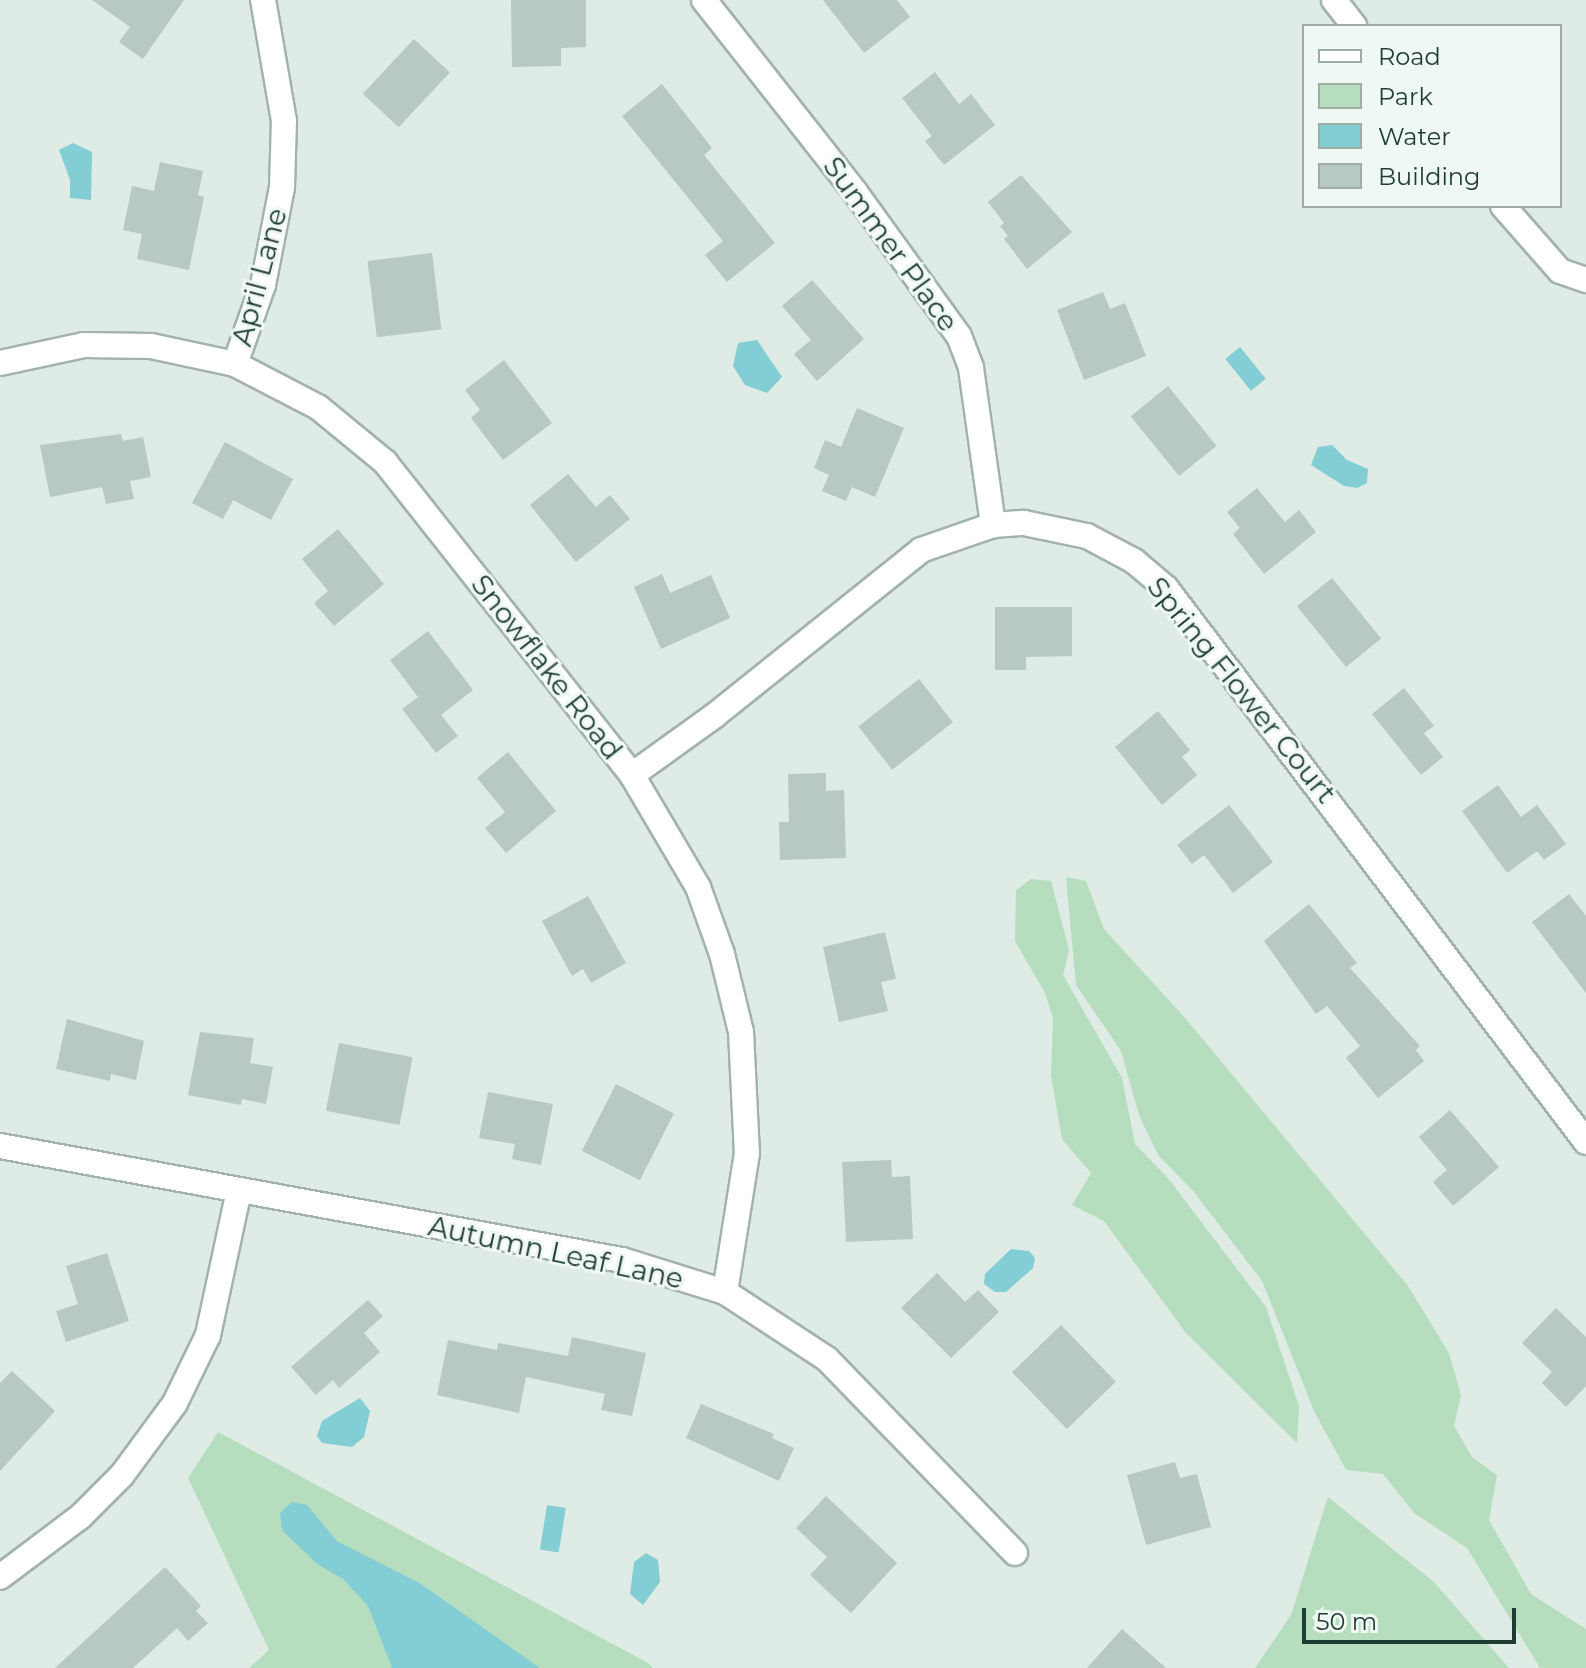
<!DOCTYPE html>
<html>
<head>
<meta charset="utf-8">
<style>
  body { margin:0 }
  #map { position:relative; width:1586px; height:1668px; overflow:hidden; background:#dfebe5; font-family:Montserrat,sans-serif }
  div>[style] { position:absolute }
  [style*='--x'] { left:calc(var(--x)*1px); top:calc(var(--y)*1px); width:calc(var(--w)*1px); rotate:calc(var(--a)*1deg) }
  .green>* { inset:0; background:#b6debe }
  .water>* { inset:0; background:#83cdd4; transform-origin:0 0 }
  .building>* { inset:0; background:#b7c9c0; transform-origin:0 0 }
  .roads { filter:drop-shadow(2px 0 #a2b3ac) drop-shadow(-2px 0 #a2b3ac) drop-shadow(0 2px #a2b3ac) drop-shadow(0 -2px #a2b3ac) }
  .minor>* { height:24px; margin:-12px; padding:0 12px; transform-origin:12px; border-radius:12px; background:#fff }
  span { translate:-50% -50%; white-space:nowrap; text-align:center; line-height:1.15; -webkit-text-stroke:6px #eff8f3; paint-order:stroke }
  .street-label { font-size:28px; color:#1f3c32 }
  .legend { position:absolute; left:1302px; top:24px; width:260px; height:184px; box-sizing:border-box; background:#eff8f3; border:2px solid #9cada6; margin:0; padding:10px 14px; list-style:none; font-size:24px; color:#1f3c32 }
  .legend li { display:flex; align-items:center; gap:16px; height:40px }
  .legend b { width:40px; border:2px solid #9cada6 }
  .scale { position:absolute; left:1302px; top:1608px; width:214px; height:36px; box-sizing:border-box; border:4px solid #1f3c32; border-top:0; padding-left:10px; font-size:24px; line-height:28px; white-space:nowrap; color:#1f3c32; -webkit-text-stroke:6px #eff8f3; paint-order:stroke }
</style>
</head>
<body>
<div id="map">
  <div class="green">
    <i style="clip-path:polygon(1066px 877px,1086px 881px,1104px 929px,1186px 1019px,1408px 1286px,1449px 1353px,1461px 1395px,1454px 1426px,1472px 1457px,1497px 1475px,1489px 1520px,1531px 1594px,1586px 1629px,1586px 1668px,1540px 1668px,1467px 1548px,1414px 1513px,1383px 1474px,1346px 1470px,1314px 1411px,1262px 1281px,1194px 1192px,1158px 1155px,1139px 1115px,1121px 1051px,1076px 985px)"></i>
    <i style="clip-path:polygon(1031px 879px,1051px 881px,1069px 950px,1063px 975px,1122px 1078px,1135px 1144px,1167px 1177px,1266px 1307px,1299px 1406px,1297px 1443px,1186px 1333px,1104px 1221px,1072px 1205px,1091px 1173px,1062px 1139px,1051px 1076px,1053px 1018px,1045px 993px,1015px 941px,1016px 890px)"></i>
    <i style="clip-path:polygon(218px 1432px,648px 1663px,653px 1668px,249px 1668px,269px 1650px,188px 1478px)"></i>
    <i style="clip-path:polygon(1328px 1497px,1434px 1582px,1509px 1668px,1255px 1668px,1291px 1615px)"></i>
  </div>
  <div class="water">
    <i style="clip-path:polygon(73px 143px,92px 152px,91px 200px,70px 198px,70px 180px,59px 150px)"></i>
    <i style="clip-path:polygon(757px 340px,782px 377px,767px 393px,745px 385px,733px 366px,738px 343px)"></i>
    <i style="left:1240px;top:347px;width:41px;height:19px;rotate:51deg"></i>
    <i style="clip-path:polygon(1332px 445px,1347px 460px,1368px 469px,1367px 483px,1357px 488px,1344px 486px,1311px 465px,1318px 447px)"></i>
    <i style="clip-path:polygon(1011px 1249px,1029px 1251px,1035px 1258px,1033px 1268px,1006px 1292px,995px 1292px,984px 1284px,985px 1274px)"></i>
    <i style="clip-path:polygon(360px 1398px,370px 1411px,364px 1437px,352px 1447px,322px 1443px,317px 1436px,322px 1421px)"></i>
    <i style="clip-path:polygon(292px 1502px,307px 1505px,337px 1541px,421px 1584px,540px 1668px,392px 1668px,368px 1606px,343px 1579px,317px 1564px,282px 1530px,280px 1513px)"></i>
    <i style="left:547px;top:1505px;width:19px;height:45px;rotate:9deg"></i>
    <i style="clip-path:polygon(646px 1553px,658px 1560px,660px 1582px,643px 1605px,630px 1594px,634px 1562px)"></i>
  </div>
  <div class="building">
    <i style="clip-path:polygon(92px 0,184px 0,143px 59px,119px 42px,130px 27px)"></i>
    <i style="clip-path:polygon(511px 0,586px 0,586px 47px,561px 48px,561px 66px,512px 67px)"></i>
    <i style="clip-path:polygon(823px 0,897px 0,910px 17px,864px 53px)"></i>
    <i style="left:414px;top:39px;width:49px;height:75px;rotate:43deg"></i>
    <i style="clip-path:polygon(935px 72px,959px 104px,971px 94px,995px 125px,944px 165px,925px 141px,932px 136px,902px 98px)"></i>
    <i style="clip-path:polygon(662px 84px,712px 148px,704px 155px,775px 243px,727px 282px,705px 255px,723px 241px,622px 116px)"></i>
    <i style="clip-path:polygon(160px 162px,203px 171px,198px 195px,204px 197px,189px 270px,137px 259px,142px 234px,123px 230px,132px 186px,154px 191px)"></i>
    <i style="clip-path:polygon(1021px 175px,1072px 232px,1027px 269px,1004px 239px,1008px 236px,1000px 226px,1004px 223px,988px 202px)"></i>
    <i style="left:432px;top:253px;width:77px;height:65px;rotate:83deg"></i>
    <i style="clip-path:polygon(812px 280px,864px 339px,817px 381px,794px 354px,811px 340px,782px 306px)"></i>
    <i style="clip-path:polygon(1103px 292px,1110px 309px,1125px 303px,1146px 356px,1084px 380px,1057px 310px)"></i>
    <i style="clip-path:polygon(504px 360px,552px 423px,503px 460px,471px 418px,480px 410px,465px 390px)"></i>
    <i style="left:1168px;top:386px;width:77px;height:48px;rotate:51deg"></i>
    <i style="clip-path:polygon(857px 408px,904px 428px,875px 497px,852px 487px,846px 501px,822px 491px,829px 475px,814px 468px,825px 440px,841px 447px)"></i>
    <i style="clip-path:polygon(121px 434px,123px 441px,143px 437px,151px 477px,130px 481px,134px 499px,106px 504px,102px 487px,50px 497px,40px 445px)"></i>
    <i style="clip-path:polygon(225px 442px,293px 479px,271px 520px,233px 500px,223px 519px,192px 503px)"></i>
    <i style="clip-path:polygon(568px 474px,596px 507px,610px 495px,630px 519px,576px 562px,530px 505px)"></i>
    <i style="clip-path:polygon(1257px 488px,1285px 522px,1299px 510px,1316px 532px,1264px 574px,1233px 534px,1240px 528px,1227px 512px)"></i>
    <i style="clip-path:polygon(338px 529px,384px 584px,334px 626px,314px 603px,328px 591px,302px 559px)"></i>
    <i style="clip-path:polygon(662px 574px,670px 593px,711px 575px,730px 618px,661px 649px,634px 587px)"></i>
    <i style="left:1332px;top:578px;width:78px;height:45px;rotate:51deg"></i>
    <i style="clip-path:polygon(995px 607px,1072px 607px,1072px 656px,1026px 657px,1026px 670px,995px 670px)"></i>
    <i style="clip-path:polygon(428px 631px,473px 690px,441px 715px,458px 736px,436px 753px,402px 709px,418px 697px,390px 660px)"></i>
    <i style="left:919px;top:679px;width:55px;height:77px;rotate:52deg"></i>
    <i style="clip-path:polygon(1404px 688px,1434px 726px,1424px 733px,1443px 757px,1421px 775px,1372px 714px)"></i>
    <i style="clip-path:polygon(1158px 711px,1190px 750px,1182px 757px,1197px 775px,1162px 805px,1115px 747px)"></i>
    <i style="clip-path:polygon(508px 752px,556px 811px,506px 853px,485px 828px,505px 812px,477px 778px)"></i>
    <i style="clip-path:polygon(826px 773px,826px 791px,844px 790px,846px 858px,780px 860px,779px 822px,789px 822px,788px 774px)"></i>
    <i style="clip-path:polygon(1498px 785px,1521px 817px,1537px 805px,1566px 844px,1544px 860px,1537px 851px,1507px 873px,1462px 811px)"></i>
    <i style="clip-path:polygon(1229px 805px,1273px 862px,1233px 893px,1204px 855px,1192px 864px,1177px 845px)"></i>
    <i style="clip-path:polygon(1569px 894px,1586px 916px,1586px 993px,1532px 922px)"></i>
    <i style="clip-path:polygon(588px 896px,626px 963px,591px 983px,583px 969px,572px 976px,542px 921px)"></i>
    <i style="clip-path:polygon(1309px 904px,1357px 963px,1350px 968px,1420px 1046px,1416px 1050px,1424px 1061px,1378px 1098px,1346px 1058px,1360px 1046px,1327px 1006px,1316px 1014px,1264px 941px)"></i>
    <i style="clip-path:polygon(885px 932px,896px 979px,881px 982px,888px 1011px,839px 1022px,823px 947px)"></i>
    <i style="clip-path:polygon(67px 1019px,144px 1041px,136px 1080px,111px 1074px,110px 1081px,56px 1069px)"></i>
    <i style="clip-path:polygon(200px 1032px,254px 1038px,250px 1063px,273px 1067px,266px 1104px,242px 1099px,241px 1105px,188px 1095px)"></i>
    <i style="left:339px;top:1043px;width:75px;height:69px;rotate:11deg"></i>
    <i style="left:616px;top:1084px;width:65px;height:75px;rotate:27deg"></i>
    <i style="clip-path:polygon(488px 1092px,553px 1104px,541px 1165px,512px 1159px,515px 1144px,479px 1138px)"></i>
    <i style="clip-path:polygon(1450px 1110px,1499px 1167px,1453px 1206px,1433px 1182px,1447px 1170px,1419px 1137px)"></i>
    <i style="clip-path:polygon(891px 1160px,892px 1177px,910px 1176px,913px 1239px,846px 1242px,842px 1162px)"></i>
    <i style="clip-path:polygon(107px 1253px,129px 1321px,66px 1342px,56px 1311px,78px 1304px,66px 1266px)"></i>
    <i style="clip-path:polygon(937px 1273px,965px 1302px,978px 1290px,999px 1312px,951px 1358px,901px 1308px)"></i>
    <i style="clip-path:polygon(368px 1300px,383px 1316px,364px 1333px,380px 1352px,339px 1388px,333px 1380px,316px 1395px,291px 1367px)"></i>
    <i style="clip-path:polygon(1556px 1308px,1586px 1337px,1586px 1386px,1566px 1407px,1542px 1383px,1552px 1372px,1522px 1343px)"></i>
    <i style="left:1061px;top:1325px;width:79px;height:68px;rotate:46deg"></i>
    <i style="clip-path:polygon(572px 1337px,646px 1353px,632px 1416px,601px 1410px,605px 1394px,526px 1377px,519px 1413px,437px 1395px,448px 1340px,497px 1350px,498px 1343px,568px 1356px)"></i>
    <i style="clip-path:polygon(12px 1371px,55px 1411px,0 1471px,0 1383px)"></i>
    <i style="clip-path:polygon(701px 1404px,774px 1434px,772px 1438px,794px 1448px,779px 1481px,686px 1438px)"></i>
    <i style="clip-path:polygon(1175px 1462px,1180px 1478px,1197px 1474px,1211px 1527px,1146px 1545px,1127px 1475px)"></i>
    <i style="clip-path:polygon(826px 1496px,897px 1563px,851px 1613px,810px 1575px,827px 1557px,796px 1528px)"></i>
    <i style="clip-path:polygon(165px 1567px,201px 1606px,196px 1611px,208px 1623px,188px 1641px,177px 1628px,133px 1668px,55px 1668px)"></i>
    <i style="clip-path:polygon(1122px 1629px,1166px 1668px,1087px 1668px)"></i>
  </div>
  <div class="roads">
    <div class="minor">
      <i style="--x:704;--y:0;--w:244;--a:51.8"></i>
      <i style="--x:855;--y:192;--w:178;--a:54.2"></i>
      <i style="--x:959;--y:336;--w:34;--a:69"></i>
      <i style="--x:971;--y:368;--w:159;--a:82"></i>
      <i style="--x:1334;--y:0;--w:33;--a:52"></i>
      <i style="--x:1503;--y:206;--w:86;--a:48.8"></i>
      <i style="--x:1560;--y:271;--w:28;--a:19"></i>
      <i style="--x:0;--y:363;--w:86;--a:-12.1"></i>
      <i style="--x:84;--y:345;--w:67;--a:0.9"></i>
      <i style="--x:151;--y:346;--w:86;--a:12.1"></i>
      <i style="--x:235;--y:364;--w:93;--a:27.4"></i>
      <i style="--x:318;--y:407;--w:87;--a:39.4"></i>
      <i style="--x:385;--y:462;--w:399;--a:51.7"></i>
      <i style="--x:632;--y:775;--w:130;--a:59.5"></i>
      <i style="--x:698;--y:887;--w:71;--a:70.3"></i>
      <i style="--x:722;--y:954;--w:80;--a:76.3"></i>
      <i style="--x:741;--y:1032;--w:121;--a:87.2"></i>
      <i style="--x:747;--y:1153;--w:141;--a:99"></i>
      <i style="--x:235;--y:364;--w:84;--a:-70.5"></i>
      <i style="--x:263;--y:285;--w:100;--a:-79"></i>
      <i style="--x:282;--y:187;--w:66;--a:-88.3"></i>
      <i style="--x:284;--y:121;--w:123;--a:-99.8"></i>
      <i style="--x:632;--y:775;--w:101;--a:-35.7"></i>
      <i style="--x:714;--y:716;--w:265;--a:-38.7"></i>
      <i style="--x:921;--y:550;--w:76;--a:-19.1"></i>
      <i style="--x:993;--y:525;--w:31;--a:-4"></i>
      <i style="--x:1024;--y:523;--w:64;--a:11.7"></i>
      <i style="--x:1087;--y:536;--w:53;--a:28"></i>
      <i style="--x:1134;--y:561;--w:42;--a:40.2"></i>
      <i style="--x:1166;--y:588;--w:695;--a:52.83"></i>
      <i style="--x:0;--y:1146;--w:632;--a:10.39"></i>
      <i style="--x:622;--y:1260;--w:108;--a:17.3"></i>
      <i style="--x:725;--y:1292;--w:122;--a:33.3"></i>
      <i style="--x:827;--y:1359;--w:270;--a:45.9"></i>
      <i style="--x:0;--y:1577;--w:100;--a:-36.9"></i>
      <i style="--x:80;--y:1517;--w:59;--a:-45"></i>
      <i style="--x:122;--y:1475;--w:89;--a:-53.6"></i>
      <i style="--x:175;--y:1403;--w:76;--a:-64.1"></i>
      <i style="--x:208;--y:1335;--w:148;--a:-77.9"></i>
    </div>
  </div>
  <div class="street-label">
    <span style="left:891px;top:244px;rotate:54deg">Summer Place</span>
    <span style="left:259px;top:277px;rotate:-75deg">April Lane</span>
    <span style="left:547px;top:667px;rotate:52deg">Snowflake Road</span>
    <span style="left:1242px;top:690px;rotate:51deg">Spring Flower Court</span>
    <span style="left:556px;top:1252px;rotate:12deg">Autumn Leaf Lane</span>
  </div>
  <ul class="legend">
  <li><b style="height:10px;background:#fff"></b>Road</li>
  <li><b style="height:22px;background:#b6debe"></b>Park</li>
  <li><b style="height:22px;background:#83cdd4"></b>Water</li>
  <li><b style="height:22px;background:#b7c9c0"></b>Building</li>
  </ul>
  <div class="scale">50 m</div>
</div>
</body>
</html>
